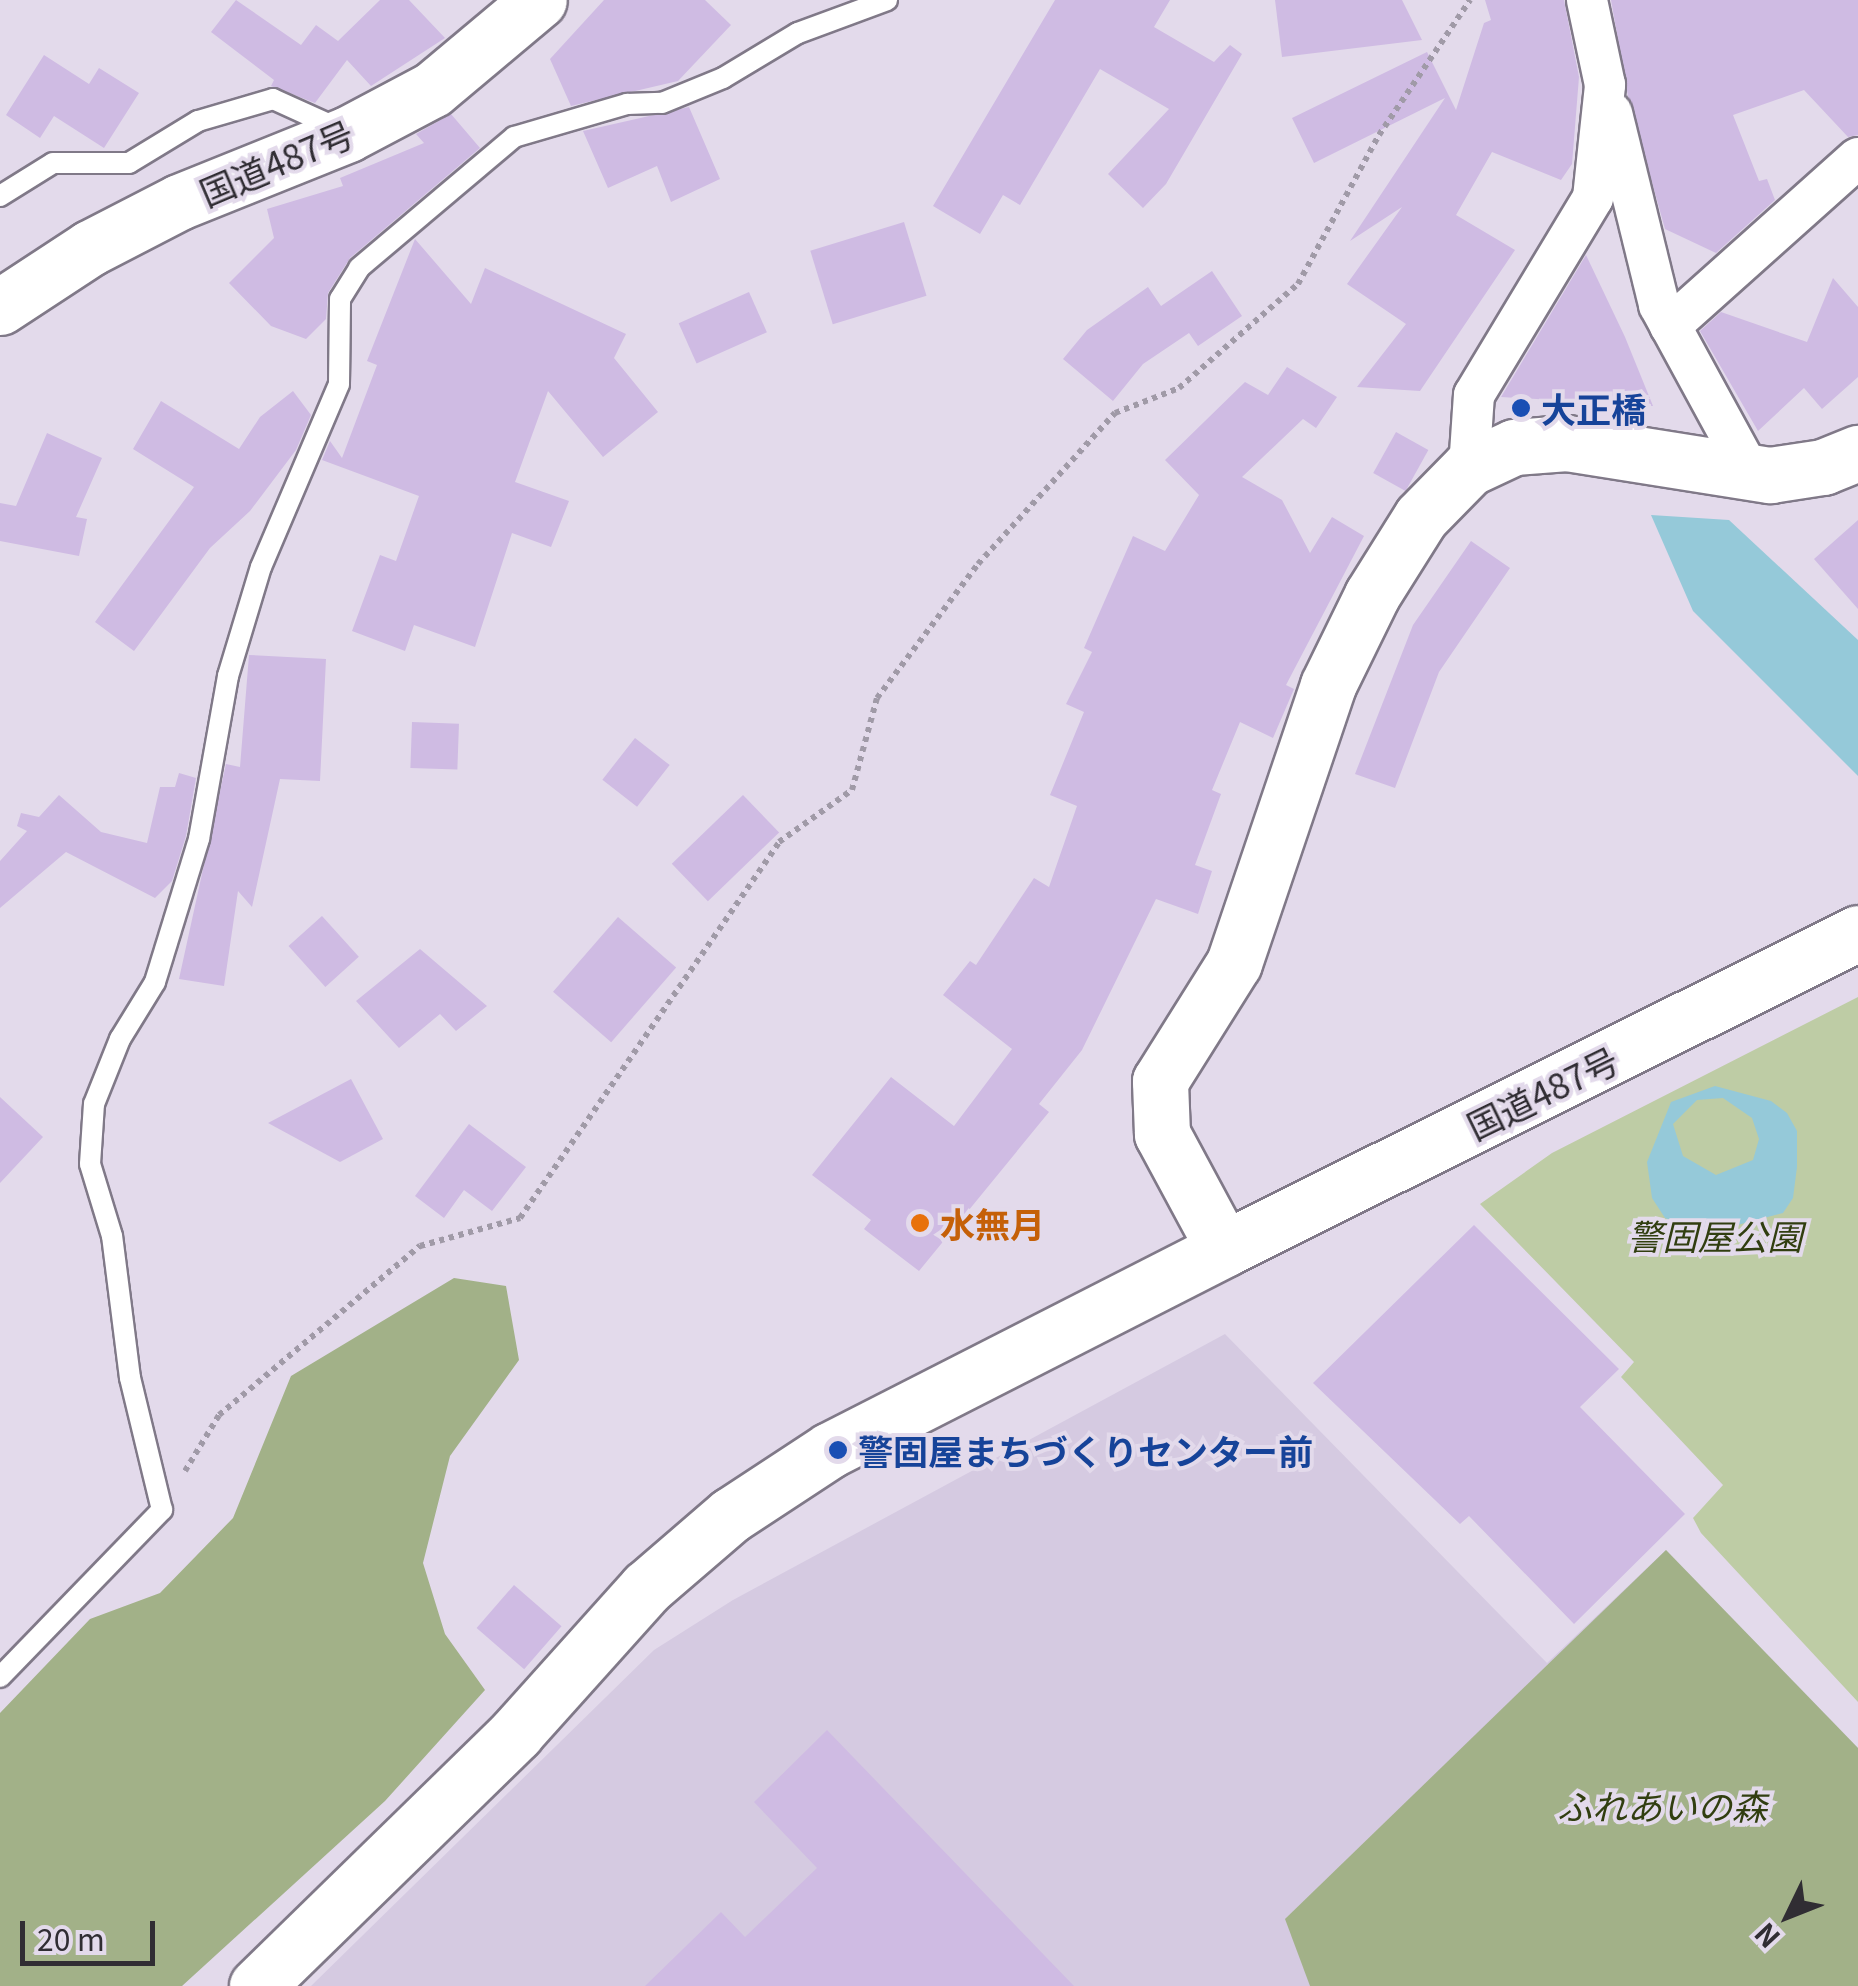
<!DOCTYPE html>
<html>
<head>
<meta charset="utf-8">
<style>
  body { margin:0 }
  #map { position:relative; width:1858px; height:1986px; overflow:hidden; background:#e3daeb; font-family:Georgia,"Noto Sans JP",serif }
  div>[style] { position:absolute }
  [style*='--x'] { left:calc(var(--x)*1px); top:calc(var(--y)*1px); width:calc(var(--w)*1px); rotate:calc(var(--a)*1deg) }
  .built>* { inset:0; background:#d5cae1 }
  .green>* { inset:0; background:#becca5 }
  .forest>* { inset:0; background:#a2b188 }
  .water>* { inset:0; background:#95c9d9 }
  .building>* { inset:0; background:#cfbbe3; transform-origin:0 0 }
  .path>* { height:6px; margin-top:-3px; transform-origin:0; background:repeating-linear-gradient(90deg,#a09aa7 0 5px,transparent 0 10px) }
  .roads { filter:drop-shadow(2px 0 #807988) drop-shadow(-2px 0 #807988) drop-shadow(0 2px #807988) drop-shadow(0 -2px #807988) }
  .lane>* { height:20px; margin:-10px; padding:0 10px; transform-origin:10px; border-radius:10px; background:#fff }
  .street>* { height:40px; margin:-20px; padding:0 20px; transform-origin:20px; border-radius:20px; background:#fff }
  .secondary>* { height:55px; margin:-27.5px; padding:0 27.5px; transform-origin:27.5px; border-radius:27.5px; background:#fff }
  .highway>* { height:55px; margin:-27.5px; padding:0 27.5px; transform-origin:27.5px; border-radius:27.5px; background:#fff }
  .dots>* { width:28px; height:28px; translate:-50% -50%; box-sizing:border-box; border:5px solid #e3daeb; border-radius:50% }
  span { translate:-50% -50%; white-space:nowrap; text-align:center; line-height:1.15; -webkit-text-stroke:8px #e3daeb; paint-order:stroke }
  .street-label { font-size:35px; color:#302d33 }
  .transit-label { font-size:35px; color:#164399; font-weight:700 }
  .left { translate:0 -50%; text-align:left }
  .food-label { font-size:35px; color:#c56008; font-weight:700 }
  .park-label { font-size:35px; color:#313e10; font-style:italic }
  .north { position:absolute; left:1738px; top:1866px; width:100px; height:100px; -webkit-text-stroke:8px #e3daeb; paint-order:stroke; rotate:227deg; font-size:28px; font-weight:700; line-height:40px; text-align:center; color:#302d33 }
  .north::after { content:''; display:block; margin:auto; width:35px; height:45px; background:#302d33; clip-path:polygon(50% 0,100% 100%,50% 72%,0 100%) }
  .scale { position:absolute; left:20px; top:1921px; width:135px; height:45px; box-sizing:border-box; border:5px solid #302d33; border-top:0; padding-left:12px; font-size:30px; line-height:35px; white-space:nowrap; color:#302d33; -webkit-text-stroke:8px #e3daeb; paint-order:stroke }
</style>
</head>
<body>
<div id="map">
  <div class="built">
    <i style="clip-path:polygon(1225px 1334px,1547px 1663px,1666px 1550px,1858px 1748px,1858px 1986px,311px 1986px,654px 1650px,733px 1600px)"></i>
  </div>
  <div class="green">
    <i style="clip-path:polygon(1858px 997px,1858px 1702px,1701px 1533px,1693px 1518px,1723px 1485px,1621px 1377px,1634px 1362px,1480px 1204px,1552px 1153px)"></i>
  </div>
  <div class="forest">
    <i style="clip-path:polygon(454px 1278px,506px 1286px,519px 1360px,450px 1456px,423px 1563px,445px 1634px,485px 1690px,385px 1801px,182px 1986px,0 1986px,0 1713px,90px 1619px,160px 1593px,233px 1518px,291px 1376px)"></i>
    <i style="clip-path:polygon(1666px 1550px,1858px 1748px,1858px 1986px,1310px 1986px,1285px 1919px)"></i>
  </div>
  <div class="water">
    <i style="clip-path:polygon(1651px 515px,1729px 520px,1858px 640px,1858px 776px,1693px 611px)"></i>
    <i style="clip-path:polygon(evenodd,1715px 1086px,1771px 1101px,1787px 1113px,1797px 1131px,1797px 1167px,1793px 1198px,1783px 1213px,1707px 1233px,1665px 1218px,1652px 1198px,1647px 1162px,1671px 1102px,1715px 1086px,1723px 1098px,1752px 1118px,1759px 1139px,1753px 1160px,1716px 1175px,1683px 1156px,1673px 1124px,1697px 1100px,1723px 1098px)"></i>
  </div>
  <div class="building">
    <i style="clip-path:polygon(236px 0,301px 45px,316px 25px,338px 41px,380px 0,409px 0,445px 38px,371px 86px,347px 60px,315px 103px,271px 86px,274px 80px,211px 32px)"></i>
    <i style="clip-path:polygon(604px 0,705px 0,731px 25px,678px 81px,571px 106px,550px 59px)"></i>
    <i style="clip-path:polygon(1055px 0,1170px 0,1154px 27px,1214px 62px,1230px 45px,1242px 54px,1166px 184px,1143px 208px,1108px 174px,1169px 109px,1100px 69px,1020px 205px,1003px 195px,980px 234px,933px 206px)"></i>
    <i style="clip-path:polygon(1275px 0,1402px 0,1422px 40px,1282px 57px)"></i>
    <i style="clip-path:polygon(1485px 0,1564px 0,1579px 77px,1572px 164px,1561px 180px,1492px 152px,1456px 215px,1515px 250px,1420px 391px,1357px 387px,1406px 324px,1347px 284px,1402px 207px,1350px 241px,1445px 98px,1314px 163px,1292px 118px,1427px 52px,1456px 110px,1484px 23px,1491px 20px)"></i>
    <i style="clip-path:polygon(1611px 0,1858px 0,1858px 135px,1848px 137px,1804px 90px,1733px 115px,1759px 181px,1767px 179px,1775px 200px,1716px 253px,1665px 229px,1628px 96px)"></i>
    <i style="clip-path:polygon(44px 55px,89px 84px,99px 68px,139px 93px,104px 148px,54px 116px,40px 138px,6px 115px)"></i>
    <i style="clip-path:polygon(689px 107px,720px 179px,671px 202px,657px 166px,608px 188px,583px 131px)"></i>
    <i style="clip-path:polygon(451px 114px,480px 148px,350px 258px,328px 293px,326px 319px,306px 339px,271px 326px,229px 283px,274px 238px,267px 209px,343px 186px,340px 178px,424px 143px,416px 134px)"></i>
    <i style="left:904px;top:222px;width:77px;height:98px;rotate:73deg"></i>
    <i style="clip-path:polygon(415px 239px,471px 304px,485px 268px,626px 334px,614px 358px,658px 412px,603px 457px,548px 391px,515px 482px,569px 501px,551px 547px,512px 533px,475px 647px,414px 625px,405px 651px,352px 631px,380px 555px,396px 561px,419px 496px,322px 460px,330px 441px,342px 458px,377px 365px,367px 361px)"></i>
    <i style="clip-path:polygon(1586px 255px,1625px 337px,1653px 406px,1501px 397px)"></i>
    <i style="clip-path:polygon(1212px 271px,1242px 316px,1198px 346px,1189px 333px,1143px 364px,1113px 401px,1063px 359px,1087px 330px,1148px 287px,1161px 306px)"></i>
    <i style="clip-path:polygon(1833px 278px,1858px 307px,1858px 377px,1822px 409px,1804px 388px,1758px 431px,1700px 331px,1721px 312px,1807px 342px)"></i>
    <i style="left:749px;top:292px;width:44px;height:77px;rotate:66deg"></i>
    <i style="clip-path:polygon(1287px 367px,1337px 397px,1316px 428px,1303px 419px,1242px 477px,1282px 500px,1310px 553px,1332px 517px,1364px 536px,1286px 685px,1294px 689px,1273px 738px,1240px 722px,1212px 790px,1221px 794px,1195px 865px,1212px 871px,1198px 914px,1156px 899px,1082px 1050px,1039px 1104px,1049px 1112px,919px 1271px,864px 1229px,871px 1220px,812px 1175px,891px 1077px,954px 1126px,1012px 1049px,943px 995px,970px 961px,976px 965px,1034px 878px,1049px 887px,1077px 806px,1050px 795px,1084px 712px,1066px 704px,1092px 652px,1084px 648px,1133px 536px,1165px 551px,1199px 495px,1165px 460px,1245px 382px,1268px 395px)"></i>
    <i style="clip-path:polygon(293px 391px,311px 415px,296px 450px,250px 511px,210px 548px,134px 651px,95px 622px,194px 487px,133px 449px,161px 401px,239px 449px,260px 417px)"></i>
    <i style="left:1396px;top:432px;width:37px;height:47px;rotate:29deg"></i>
    <i style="clip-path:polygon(47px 433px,102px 458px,76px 517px,87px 519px,79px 556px,0 541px,0 503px,16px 506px)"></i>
    <i style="clip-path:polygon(1858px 520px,1858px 609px,1814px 559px)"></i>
    <i style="clip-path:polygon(1471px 541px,1510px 568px,1439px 672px,1395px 788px,1355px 774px,1413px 625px)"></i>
    <i style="clip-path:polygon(249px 655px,326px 659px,320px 781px,280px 779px,252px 907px,238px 891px,224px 986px,179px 979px,226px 764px,240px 767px)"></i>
    <i style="left:412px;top:722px;width:47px;height:46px;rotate:2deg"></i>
    <i style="left:635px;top:738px;width:44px;height:53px;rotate:38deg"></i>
    <i style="clip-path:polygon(179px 773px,196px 778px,186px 836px,172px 881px,155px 898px,66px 852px,0 908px,0 861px,27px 831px,17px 826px,21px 813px,39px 817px,59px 795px,101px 832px,147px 843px,160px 787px,175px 787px)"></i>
    <i style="left:743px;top:795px;width:52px;height:99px;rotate:46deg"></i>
    <i style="left:322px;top:916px;width:55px;height:45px;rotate:48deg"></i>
    <i style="left:618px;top:917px;width:77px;height:99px;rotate:41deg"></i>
    <i style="clip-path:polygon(420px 949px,487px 1006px,456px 1031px,440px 1014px,399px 1048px,356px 1001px)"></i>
    <i style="clip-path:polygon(351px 1079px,383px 1139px,340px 1162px,268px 1123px)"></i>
    <i style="clip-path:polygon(0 1097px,43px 1137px,0 1183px)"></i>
    <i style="clip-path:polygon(469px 1124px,526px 1167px,492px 1211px,464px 1190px,444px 1218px,415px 1196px)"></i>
    <i style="clip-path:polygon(1474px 1225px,1619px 1369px,1580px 1407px,1685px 1514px,1574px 1624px,1469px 1516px,1460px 1524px,1313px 1383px)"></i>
    <i style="left:514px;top:1585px;width:63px;height:57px;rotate:41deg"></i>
    <i style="clip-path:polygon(827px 1730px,1074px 1986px,645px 1986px,721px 1912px,745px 1937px,817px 1868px,754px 1802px)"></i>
  </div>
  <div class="path">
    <i style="--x:185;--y:1471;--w:66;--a:-58.7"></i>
    <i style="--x:219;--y:1415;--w:263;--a:-40.1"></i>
    <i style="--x:420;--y:1246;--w:104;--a:-15.6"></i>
    <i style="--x:520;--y:1218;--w:457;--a:-55.4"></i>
    <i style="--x:779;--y:842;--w:90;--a:-35.5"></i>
    <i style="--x:852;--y:790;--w:95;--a:-74.8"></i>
    <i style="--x:877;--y:698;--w:168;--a:-53"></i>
    <i style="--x:978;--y:564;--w:204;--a:-47.8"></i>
    <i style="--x:1115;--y:413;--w:69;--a:-21.3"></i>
    <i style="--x:1179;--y:388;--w:158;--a:-41.2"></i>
    <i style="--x:1298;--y:284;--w:170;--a:-61.5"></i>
    <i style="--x:1379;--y:135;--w:163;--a:-56"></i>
  </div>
  <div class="roads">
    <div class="lane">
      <i style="--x:0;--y:196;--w:62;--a:-31.9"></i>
      <i style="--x:53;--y:163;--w:76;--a:0"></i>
      <i style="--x:129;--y:163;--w:81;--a:-31.3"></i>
      <i style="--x:198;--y:121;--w:78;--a:-16.3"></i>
      <i style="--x:273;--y:99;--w:70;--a:24.4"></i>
      <i style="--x:0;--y:1677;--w:233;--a:-45.9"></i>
      <i style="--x:162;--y:1510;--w:136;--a:-103.6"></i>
      <i style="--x:130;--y:1378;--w:143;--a:-97.2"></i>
      <i style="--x:112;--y:1236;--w:75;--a:-107"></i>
      <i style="--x:90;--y:1164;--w:60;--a:-86.2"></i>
      <i style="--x:94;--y:1104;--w:70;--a:-68.2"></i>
      <i style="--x:120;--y:1039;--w:67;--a:-58.4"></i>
      <i style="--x:155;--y:982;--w:150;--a:-72.9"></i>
      <i style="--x:199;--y:839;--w:166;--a:-79.9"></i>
      <i style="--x:228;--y:676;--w:114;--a:-73.2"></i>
      <i style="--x:261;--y:567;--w:199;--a:-66.9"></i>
      <i style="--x:339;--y:384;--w:85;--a:-89.3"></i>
      <i style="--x:340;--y:299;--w:36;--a:-58"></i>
      <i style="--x:359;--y:268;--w:203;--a:-40.2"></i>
      <i style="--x:514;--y:137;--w:118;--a:-16.3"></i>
      <i style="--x:627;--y:104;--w:35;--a:-2"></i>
      <i style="--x:662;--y:103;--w:66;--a:-22.3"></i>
      <i style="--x:723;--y:78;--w:87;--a:-31"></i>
      <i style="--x:798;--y:33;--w:95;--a:-20.3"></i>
    </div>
    <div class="street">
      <i style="--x:1612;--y:113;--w:198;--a:76.2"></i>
      <i style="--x:1659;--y:305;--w:190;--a:61.4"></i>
      <i style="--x:1670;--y:326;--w:252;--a:-41.8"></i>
      <i style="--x:1469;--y:468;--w:73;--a:-86.1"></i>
      <i style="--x:1474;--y:395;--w:230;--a:-58.9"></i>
      <i style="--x:1593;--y:198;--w:114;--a:-83.9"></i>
      <i style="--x:1605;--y:85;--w:87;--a:-102"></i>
    </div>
    <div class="secondary">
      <i style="--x:257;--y:1986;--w:362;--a:-44.3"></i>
      <i style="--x:516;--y:1733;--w:195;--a:-48.1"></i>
      <i style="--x:646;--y:1588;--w:112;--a:-40.7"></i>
      <i style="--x:731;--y:1515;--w:118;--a:-33.3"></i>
      <i style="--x:830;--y:1450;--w:442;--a:-27"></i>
      <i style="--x:1224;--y:1249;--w:131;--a:-118.3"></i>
      <i style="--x:1162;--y:1134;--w:53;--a:-92.2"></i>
      <i style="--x:1160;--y:1081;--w:139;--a:-57.9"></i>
      <i style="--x:1234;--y:963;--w:293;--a:-71.3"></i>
      <i style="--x:1328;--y:685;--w:100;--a:-63.9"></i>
      <i style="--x:1372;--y:595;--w:92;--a:-57.9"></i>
      <i style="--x:1421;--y:517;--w:69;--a:-45.6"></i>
      <i style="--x:1469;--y:468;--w:50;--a:-25"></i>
      <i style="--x:1514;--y:447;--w:53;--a:-4.3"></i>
      <i style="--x:1567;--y:443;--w:206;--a:9"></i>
      <i style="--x:1770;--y:475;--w:54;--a:-8.6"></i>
      <i style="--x:1823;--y:467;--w:38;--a:-22"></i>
    </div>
    <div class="highway">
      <i style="--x:0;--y:307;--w:108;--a:-33.2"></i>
      <i style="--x:90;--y:248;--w:100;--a:-27.3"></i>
      <i style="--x:179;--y:202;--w:182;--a:-21.9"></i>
      <i style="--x:348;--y:134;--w:96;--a:-27.9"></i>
      <i style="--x:433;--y:89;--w:138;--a:-40"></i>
      <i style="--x:1224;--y:1249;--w:708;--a:-26.49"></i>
    </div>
  </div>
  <div class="dots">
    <i style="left:1521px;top:408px;background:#1a4fb4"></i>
    <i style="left:920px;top:1223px;background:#e8710a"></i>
    <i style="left:838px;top:1450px;background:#1a4fb4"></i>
  </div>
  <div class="street-label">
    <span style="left:276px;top:162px;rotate:-23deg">国道487号</span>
    <span style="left:1542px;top:1092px;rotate:-26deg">国道487号</span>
  </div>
  <div class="transit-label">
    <span class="left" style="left:1541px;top:408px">大正橋</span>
    <span class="left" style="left:858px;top:1450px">警固屋まちづくりセンター前</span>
  </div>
  <div class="food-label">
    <span class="left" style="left:940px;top:1223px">水無月</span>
  </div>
  <div class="park-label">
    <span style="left:1715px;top:1235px">警固屋公園</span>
    <span style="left:1662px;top:1805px">ふれあいの森</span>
  </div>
  <div class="north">N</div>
  <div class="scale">20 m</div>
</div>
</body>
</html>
